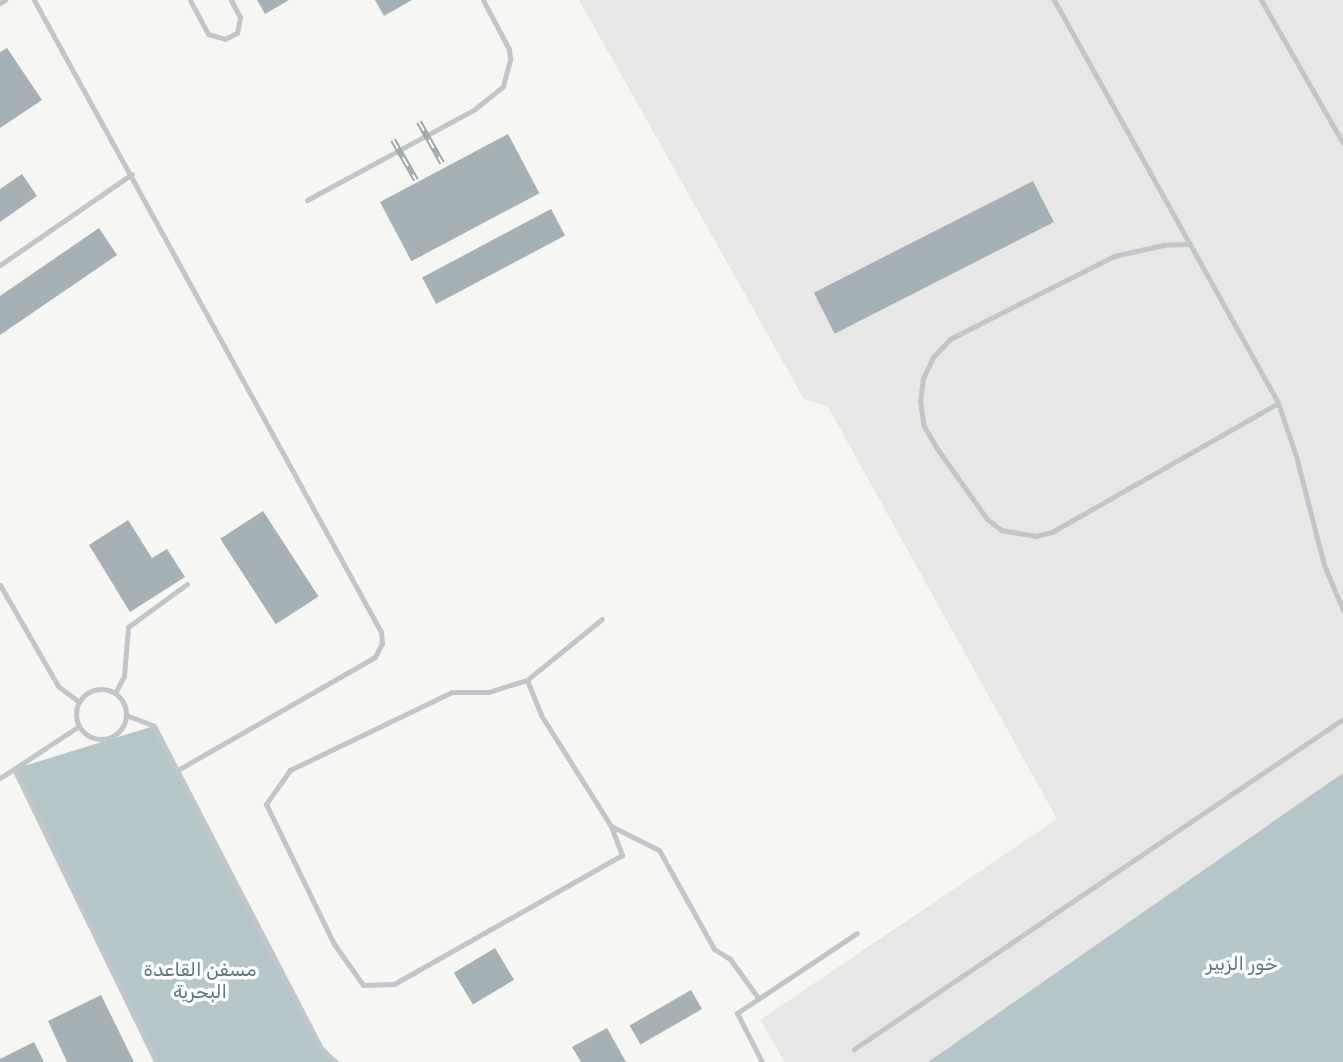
<!DOCTYPE html>
<html>
<head>
<meta charset="utf-8">
<style>
  body { margin:0 }
  #map { position:relative; width:1343px; height:1062px; overflow:hidden; background:#f6f6f2; font-family:Rubik,"Noto Sans Arabic",sans-serif }
  div>[style] { position:absolute }
  [style*='--x'] { left:calc(var(--x)*1px); top:calc(var(--y)*1px); width:calc(var(--w)*1px); rotate:calc(var(--a)*1deg) }
  .built>* { inset:0; background:#e7e7e6 }
  .water>* { inset:0; background:#b4c6c7 }
  .building>* { inset:0; background:#a5b1b5; transform-origin:0 0 }
  .service>* { height:5px; margin:-2.5px; padding:0 2.5px; transform-origin:2.5px; border-radius:2.5px; background:#c0c6c9 }
  .service>.ring { margin:-2.5px; padding:0; box-sizing:content-box; background:none; border:5px solid #c0c6c9; border-radius:50% }
  .rail>* { height:6px; margin-top:-3px; transform-origin:0; background:repeating-linear-gradient(90deg,#fff 0 10px,#9da8ab 0 20px); box-sizing:border-box; border-block:2px solid #9da8ab }
  span { translate:-50% -50%; white-space:nowrap; text-align:center; line-height:1.15; -webkit-text-stroke:7px #fff; paint-order:stroke }
  .water-label { font-size:19px; color:#5a787b; font-style:italic }
</style>
</head>
<body>
<div id="map">
  <div class="built">
    <i style="clip-path:polygon(579px 0,1343px 0,1343px 773px,928px 1062px,785px 1062px,760px 1020px,1057px 819px,828px 407px,804px 399px)"></i>
  </div>
  <div class="water">
    <i style="clip-path:polygon(154px 726px,321px 1048px,340px 1062px,155px 1062px,14px 769px)"></i>
    <i style="clip-path:polygon(1343px 773px,1343px 1062px,928px 1062px,1185px 883px)"></i>
  </div>
  <div class="building">
    <i style="clip-path:polygon(257px 0,289px 0,265px 14px)"></i>
    <i style="clip-path:polygon(375px 0,412px 0,384px 16px)"></i>
    <i style="clip-path:polygon(7px 48px,42px 100px,0 128px,0 52px)"></i>
    <i style="left:508px;top:134px;width:67px;height:145px;rotate:62deg"></i>
    <i style="clip-path:polygon(22px 174px,37px 196px,0 222px,0 189px)"></i>
    <i style="left:1033px;top:181px;width:46px;height:246px;rotate:63deg"></i>
    <i style="left:551px;top:209px;width:30px;height:146px;rotate:62deg"></i>
    <i style="clip-path:polygon(99px 228px,117px 255px,0 335px,0 296px)"></i>
    <i style="left:263px;top:511px;width:102px;height:51px;rotate:57deg"></i>
    <i style="clip-path:polygon(128px 520px,152px 558px,167px 549px,185px 577px,130px 612px,89px 545px)"></i>
    <i style="left:495px;top:948px;width:37px;height:48px;rotate:59deg"></i>
    <i style="left:691px;top:990px;width:22px;height:71px;rotate:60deg"></i>
    <i style="clip-path:polygon(101px 995px,134px 1062px,67px 1062px,48px 1021px)"></i>
    <i style="clip-path:polygon(607px 1028px,626px 1062px,581px 1062px,572px 1047px)"></i>
    <i style="clip-path:polygon(34px 1042px,44px 1062px,0 1062px,0 1059px)"></i>
  </div>
  <div class="service">
    <i style="--x:34;--y:0;--w:721;--a:61.23"></i>
    <i style="--x:381;--y:632;--w:11;--a:85"></i>
    <i style="--x:382;--y:643;--w:16;--a:117"></i>
    <i style="--x:375;--y:657;--w:229;--a:150.2"></i>
    <i style="--x:190;--y:0;--w:38;--a:62"></i>
    <i style="--x:208;--y:34;--w:18;--a:16"></i>
    <i style="--x:225;--y:39;--w:13;--a:-27"></i>
    <i style="--x:237;--y:33;--w:16;--a:-79"></i>
    <i style="--x:240;--y:17;--w:19;--a:-118"></i>
    <i style="--x:1054;--y:0;--w:461;--a:60.9"></i>
    <i style="--x:1278;--y:403;--w:56;--a:71.2"></i>
    <i style="--x:1296;--y:456;--w:113;--a:75.6"></i>
    <i style="--x:1324;--y:565;--w:49;--a:67.1"></i>
    <i style="--x:1261;--y:0;--w:165;--a:60.2"></i>
    <i style="--x:0;--y:3;--w:6;--a:-31"></i>
    <i style="--x:307;--y:200;--w:191;--a:-28.4"></i>
    <i style="--x:475;--y:109;--w:36;--a:-39"></i>
    <i style="--x:503;--y:86;--w:28;--a:-75"></i>
    <i style="--x:510;--y:59;--w:10;--a:-96"></i>
    <i style="--x:509;--y:49;--w:55;--a:-118"></i>
    <i style="--x:1187;--y:244;--w:24;--a:178"></i>
    <i style="--x:1163;--y:245;--w:50;--a:167.3"></i>
    <i style="--x:1114;--y:256;--w:184;--a:153.2"></i>
    <i style="--x:950;--y:339;--w:25;--a:133"></i>
    <i style="--x:933;--y:357;--w:23;--a:115"></i>
    <i style="--x:923;--y:378;--w:24;--a:97"></i>
    <i style="--x:920;--y:402;--w:24;--a:81"></i>
    <i style="--x:924;--y:426;--w:24;--a:60"></i>
    <i style="--x:936;--y:447;--w:88;--a:54.7"></i>
    <i style="--x:987;--y:519;--w:18;--a:38"></i>
    <i style="--x:1001;--y:530;--w:35;--a:10"></i>
    <i style="--x:1035;--y:536;--w:17;--a:-13"></i>
    <i style="--x:1052;--y:532;--w:260;--a:-29.7"></i>
    <i style="--x:0;--y:265;--w:160;--a:-34.6"></i>
    <i style="--x:0;--y:585;--w:116;--a:60.1"></i>
    <i style="--x:58;--y:686;--w:26;--a:37"></i>
    <i style="--x:602;--y:619;--w:97;--a:140.9"></i>
    <i style="--x:527;--y:680;--w:38;--a:68"></i>
    <i style="--x:541;--y:715;--w:131;--a:57.8"></i>
    <i style="--x:611;--y:826;--w:54;--a:26.6"></i>
    <i style="--x:659;--y:850;--w:113;--a:60.9"></i>
    <i style="--x:714;--y:949;--w:19;--a:32"></i>
    <i style="--x:730;--y:959;--w:49;--a:54.1"></i>
    <i style="--x:527;--y:680;--w:41;--a:162.9"></i>
    <i style="--x:488;--y:692;--w:36;--a:180"></i>
    <i style="--x:452;--y:692;--w:180;--a:154.3"></i>
    <i style="--x:290;--y:770;--w:42;--a:125.2"></i>
    <i style="--x:266;--y:804;--w:156;--a:64.1"></i>
    <i style="--x:334;--y:944;--w:50;--a:54.7"></i>
    <i style="--x:363;--y:985;--w:31;--a:-2"></i>
    <i style="--x:394;--y:984;--w:262;--a:-29.5"></i>
    <i style="--x:622;--y:855;--w:31;--a:-111"></i>
    <i class="ring" style="left:76px;top:689px;width:45px;height:45px"></i>
    <i style="--x:115;--y:693;--w:19;--a:-62"></i>
    <i style="--x:124;--y:676;--w:49;--a:-85.3"></i>
    <i style="--x:128;--y:627;--w:73;--a:-36.1"></i>
    <i style="--x:126;--y:715;--w:30;--a:21"></i>
    <i style="--x:154;--y:726;--w:363;--a:62.6"></i>
    <i style="--x:321;--y:1048;--w:20;--a:45"></i>
    <i style="--x:79;--y:726;--w:78;--a:146.5"></i>
    <i style="--x:14;--y:769;--w:326;--a:64.1"></i>
    <i style="--x:0;--y:778;--w:17;--a:-33"></i>
    <i style="--x:854;--y:1049;--w:590;--a:-34.01"></i>
    <i style="--x:762;--y:1062;--w:55;--a:-117"></i>
    <i style="--x:737;--y:1013;--w:144;--a:-33.7"></i>
  </div>
  <div class="rail">
    <i style="--x:419;--y:122;--w:47;--a:60.7"></i>
    <i style="--x:393;--y:140;--w:46;--a:60.1"></i>
  </div>
  <div class="water-label">
    <span style="left:1242px;top:964px">خور الزبير</span>
    <span style="left:200px;top:981px">مسفن القاعدة<br>البحرية</span>
  </div>
</div>
</body>
</html>
